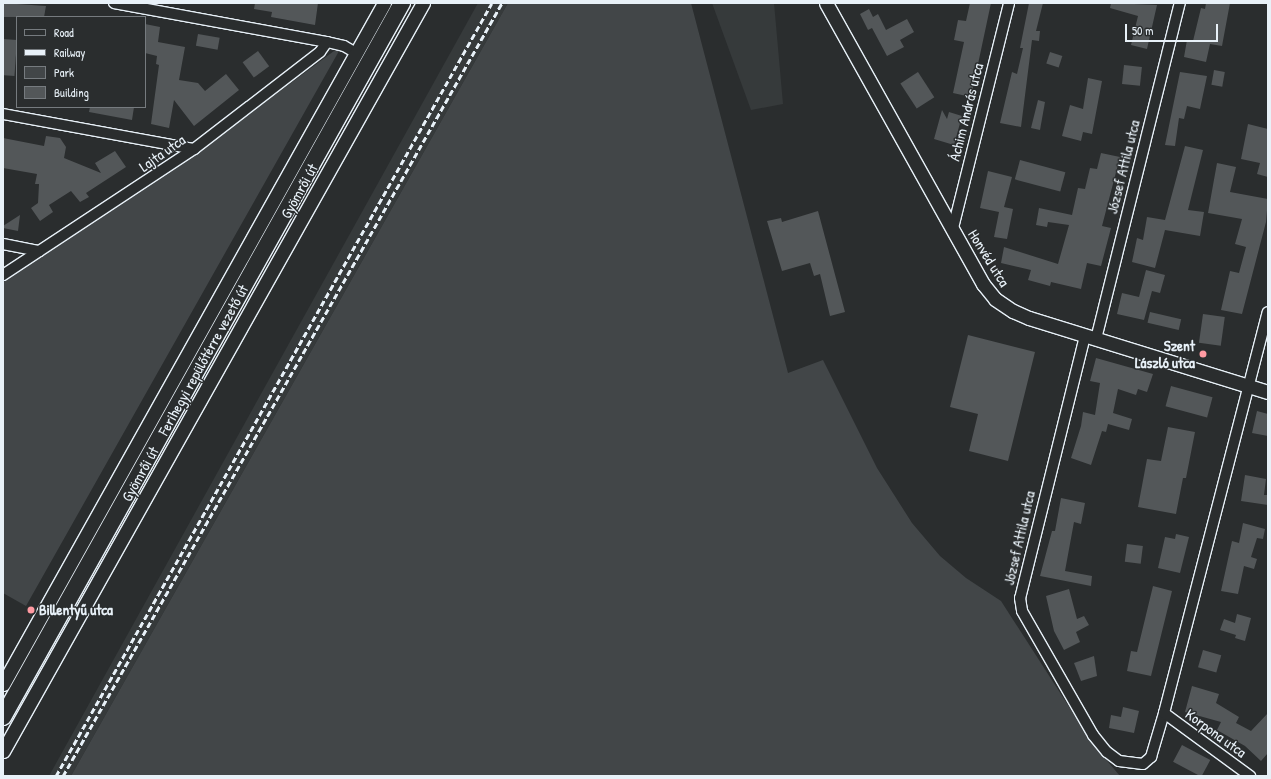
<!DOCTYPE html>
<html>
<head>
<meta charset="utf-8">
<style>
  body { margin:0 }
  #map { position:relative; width:1271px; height:779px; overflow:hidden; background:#2a2d2e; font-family:"Patrick Hand",sans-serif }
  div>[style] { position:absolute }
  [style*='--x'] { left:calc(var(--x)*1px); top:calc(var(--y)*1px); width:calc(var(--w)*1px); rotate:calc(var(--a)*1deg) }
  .built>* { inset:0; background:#363a3b }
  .green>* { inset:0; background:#424648 }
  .building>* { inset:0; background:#535759; transform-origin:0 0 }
  .roads { filter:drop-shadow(1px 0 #e8f1f8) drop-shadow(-1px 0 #e8f1f8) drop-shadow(0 1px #e8f1f8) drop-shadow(0 -1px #e8f1f8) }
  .minor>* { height:10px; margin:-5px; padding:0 5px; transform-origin:5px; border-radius:5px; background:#2a2d2e }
  .tertiary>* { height:13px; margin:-6.5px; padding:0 6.5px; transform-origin:6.5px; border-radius:6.5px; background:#2a2d2e }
  .primary>* { height:16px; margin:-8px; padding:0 8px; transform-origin:8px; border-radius:8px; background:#2a2d2e }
  .rail>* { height:3px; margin-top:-1.5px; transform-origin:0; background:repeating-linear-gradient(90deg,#e8f1f8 0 6px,transparent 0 9px) }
  .dots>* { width:11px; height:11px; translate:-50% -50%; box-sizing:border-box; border:2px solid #2a2d2e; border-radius:50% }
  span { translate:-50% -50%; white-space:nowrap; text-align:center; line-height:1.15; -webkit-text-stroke:3px #2a2d2e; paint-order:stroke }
  .street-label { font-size:15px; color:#e8f1f8 }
  .poi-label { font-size:15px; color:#e8f1f8; font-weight:700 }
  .right { translate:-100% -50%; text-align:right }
  .left { translate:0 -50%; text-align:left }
  .frame { position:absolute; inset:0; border:4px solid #e8f1f8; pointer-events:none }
  .legend { position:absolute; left:16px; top:16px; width:130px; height:92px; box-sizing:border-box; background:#2a2d2e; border:1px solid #767b7f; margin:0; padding:5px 7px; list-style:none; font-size:12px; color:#e8f1f8 }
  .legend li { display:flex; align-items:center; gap:8px; height:20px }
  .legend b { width:20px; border:1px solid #767b7f }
  .scale { position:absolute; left:1125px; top:24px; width:93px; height:18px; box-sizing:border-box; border:2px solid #e8f1f8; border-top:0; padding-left:5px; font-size:12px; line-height:14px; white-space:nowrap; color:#e8f1f8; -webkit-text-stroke:3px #2a2d2e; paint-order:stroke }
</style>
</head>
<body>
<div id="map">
  <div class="built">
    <i style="clip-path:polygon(478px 3px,508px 3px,71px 776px,49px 776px)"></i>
    <i style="clip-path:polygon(712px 3px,774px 3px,783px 104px,751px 110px)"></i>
  </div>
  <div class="green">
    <i style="clip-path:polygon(508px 3px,691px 3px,788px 373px,823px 360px,877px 468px,912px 523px,940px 556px,966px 578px,1001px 601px,1093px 744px,1120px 776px,71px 776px)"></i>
    <i style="clip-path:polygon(334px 51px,339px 51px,26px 606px,3px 593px,3px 282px,175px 169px)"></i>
  </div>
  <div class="building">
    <i style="clip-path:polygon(3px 3px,46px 6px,44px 17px,3px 17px)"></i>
    <i style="clip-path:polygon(255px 3px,318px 3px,315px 25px,271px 17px,272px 12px,254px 9px)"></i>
    <i style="clip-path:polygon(970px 3px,991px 3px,971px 97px,953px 93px,964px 42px,954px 40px,958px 20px,966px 21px)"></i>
    <i style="clip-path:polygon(1029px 3px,1043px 3px,1036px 31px,1040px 31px,1039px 41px,1032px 40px,1021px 127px,1000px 123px,1012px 72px,1017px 74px,1023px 48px,1020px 48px)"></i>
    <i style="clip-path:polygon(1111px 3px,1157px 5px,1147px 49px,1131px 45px,1138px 16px,1110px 8px)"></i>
    <i style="clip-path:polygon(1206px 3px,1230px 3px,1222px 46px,1210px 44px,1206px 62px,1184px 57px,1187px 40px,1193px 41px,1201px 8px,1205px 9px)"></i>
    <i style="clip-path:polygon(869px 9px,873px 17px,878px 14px,886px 30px,907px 19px,914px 32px,900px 40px,904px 47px,887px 56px,872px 28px,868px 30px,860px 14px)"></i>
    <i style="clip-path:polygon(145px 24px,160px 27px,158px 42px,185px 47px,179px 80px,198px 83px,205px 91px,226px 74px,239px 90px,194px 126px,174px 100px,169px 128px,151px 124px,159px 65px,156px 64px,157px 56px,145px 53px)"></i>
    <i style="left:198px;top:34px;width:22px;height:12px;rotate:10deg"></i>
    <i style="left:3px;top:39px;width:14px;height:36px;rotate:4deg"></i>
    <i style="left:258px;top:51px;width:19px;height:19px;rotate:54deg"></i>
    <i style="left:1050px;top:52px;width:13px;height:12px;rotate:18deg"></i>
    <i style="left:1124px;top:65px;width:18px;height:19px;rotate:6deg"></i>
    <i style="left:1214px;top:70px;width:11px;height:15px;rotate:10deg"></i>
    <i style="left:918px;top:72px;width:30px;height:21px;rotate:57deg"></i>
    <i style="clip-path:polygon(1180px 72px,1207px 76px,1200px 109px,1187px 106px,1184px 119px,1179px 118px,1175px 146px,1165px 145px)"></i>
    <i style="clip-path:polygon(1088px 78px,1102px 81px,1092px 134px,1083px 132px,1081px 141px,1062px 136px,1070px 105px,1083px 109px)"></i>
    <i style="clip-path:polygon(1038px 100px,1045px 102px,1040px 130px,1031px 128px)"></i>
    <i style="clip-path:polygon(90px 107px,134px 107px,132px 120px,89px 112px)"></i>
    <i style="clip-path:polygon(942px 110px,947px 119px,949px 112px,962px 116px,954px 145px,934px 139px)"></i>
    <i style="clip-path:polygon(1248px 124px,1268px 129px,1268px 177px,1257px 174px,1260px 163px,1241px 159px)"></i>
    <i style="clip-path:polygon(46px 136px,60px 138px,66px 147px,64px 158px,101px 173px,95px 163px,115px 151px,126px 167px,86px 193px,89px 197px,80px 202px,71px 191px,49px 205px,53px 212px,40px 221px,31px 208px,38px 203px,39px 184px,35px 184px,37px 174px,3px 168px,3px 138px,44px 146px)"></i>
    <i style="clip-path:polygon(1185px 146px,1203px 150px,1188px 210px,1204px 212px,1200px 236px,1165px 230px,1155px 268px,1132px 262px,1137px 238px,1143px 240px,1147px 217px,1165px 220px)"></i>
    <i style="clip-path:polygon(1101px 153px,1120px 157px,1102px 226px,1111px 228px,1101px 266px,1087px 263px,1081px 289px,1051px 282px,1050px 286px,1028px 280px,1031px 270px,1001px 263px,1004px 247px,1058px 264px,1069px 225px,1048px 222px,1047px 227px,1036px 225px,1039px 208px,1072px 215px,1078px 188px,1085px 189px,1090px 168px,1097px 169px)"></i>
    <i style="left:1020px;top:160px;width:47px;height:20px;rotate:15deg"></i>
    <i style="clip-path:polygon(1217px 163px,1236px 167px,1230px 192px,1268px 199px,1266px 222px,1242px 314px,1221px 310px,1230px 271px,1239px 273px,1246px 247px,1235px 244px,1242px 219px,1208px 213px)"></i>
    <i style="clip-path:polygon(988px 171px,1012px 177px,1004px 207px,1013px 209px,1007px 239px,994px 237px,999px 212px,980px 208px)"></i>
    <i style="clip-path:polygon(818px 211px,845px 312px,830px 316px,820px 274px,814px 276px,810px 263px,782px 271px,767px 221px,781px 218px,782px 222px)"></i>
    <i style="clip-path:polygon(20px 215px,18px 231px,3px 228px,3px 226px)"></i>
    <i style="clip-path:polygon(1146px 270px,1165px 275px,1160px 293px,1152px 291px,1144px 320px,1117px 314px,1122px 293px,1139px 297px)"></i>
    <i style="left:1150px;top:312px;width:32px;height:11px;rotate:13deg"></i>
    <i style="left:1203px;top:314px;width:22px;height:29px;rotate:8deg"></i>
    <i style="clip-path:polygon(968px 335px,1035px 352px,1008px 461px,969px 451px,978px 414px,950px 407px)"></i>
    <i style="clip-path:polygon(1096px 358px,1153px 374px,1147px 392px,1138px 389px,1136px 395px,1118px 389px,1113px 413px,1132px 419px,1129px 430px,1108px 424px,1106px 432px,1102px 431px,1091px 465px,1071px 458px,1081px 426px,1083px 412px,1095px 415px,1100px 383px,1090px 381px)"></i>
    <i style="left:1171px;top:386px;width:43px;height:21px;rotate:15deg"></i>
    <i style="clip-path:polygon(1257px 411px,1268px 414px,1268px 436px,1252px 433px)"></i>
    <i style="clip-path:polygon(1168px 427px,1195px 432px,1186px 478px,1183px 478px,1176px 514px,1138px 507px,1147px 459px,1161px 461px)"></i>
    <i style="clip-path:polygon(1245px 475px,1266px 479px,1264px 495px,1268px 495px,1268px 505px,1241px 501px)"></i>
    <i style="clip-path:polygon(1061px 498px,1085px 503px,1081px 524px,1074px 522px,1065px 571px,1092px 576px,1091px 586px,1040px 576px,1052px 531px,1055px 531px)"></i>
    <i style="clip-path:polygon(1243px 523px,1265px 529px,1263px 539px,1257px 538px,1251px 557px,1257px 559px,1254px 569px,1244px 566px,1238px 594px,1221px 591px,1232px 541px,1239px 543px)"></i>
    <i style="clip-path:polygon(1176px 534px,1189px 537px,1180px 573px,1158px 568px,1165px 537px,1175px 539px)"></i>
    <i style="left:1127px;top:544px;width:16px;height:18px;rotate:7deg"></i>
    <i style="clip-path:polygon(1153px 586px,1172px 591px,1151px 676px,1127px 671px,1131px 651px,1137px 652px)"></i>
    <i style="clip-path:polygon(1069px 589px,1077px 619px,1084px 616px,1089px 625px,1076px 632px,1080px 642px,1064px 650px,1054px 631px,1046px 596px)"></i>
    <i style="clip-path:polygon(1237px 614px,1251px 618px,1245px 641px,1235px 638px,1236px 635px,1220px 630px,1224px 619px,1235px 623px)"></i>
    <i style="left:1203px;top:650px;width:19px;height:18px;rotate:16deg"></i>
    <i style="clip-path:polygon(1094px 656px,1097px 676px,1081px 681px,1074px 663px)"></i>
    <i style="clip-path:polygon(1192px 686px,1219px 694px,1216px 703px,1239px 717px,1236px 723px,1251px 731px,1268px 713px,1268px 753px,1261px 761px,1245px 746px,1217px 730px,1221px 722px,1185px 712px)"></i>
    <i style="clip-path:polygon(1123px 707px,1139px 711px,1134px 733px,1109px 728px,1111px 715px,1121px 717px)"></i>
    <i style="left:1182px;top:745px;width:32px;height:19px;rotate:28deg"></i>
  </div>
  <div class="roads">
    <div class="minor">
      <i style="--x:114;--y:3;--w:217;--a:10.4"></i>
      <i style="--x:327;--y:42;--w:17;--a:13"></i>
      <i style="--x:344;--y:46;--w:14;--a:30"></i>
      <i style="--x:3;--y:114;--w:194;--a:10.4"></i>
      <i style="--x:953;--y:228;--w:232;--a:-76"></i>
      <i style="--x:3;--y:244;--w:37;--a:11"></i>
      <i style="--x:3;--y:275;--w:229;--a:-33.4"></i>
      <i style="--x:194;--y:149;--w:159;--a:-37.6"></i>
      <i style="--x:320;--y:52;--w:12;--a:-55"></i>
      <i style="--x:1085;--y:336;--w:270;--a:103.9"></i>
      <i style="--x:1020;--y:598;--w:13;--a:81"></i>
      <i style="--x:1022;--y:611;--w:143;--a:60.2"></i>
      <i style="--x:1093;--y:735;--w:22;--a:51"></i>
      <i style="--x:1107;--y:752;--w:15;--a:37"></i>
      <i style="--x:1119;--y:761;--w:24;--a:7"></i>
      <i style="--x:1143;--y:764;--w:11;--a:-41"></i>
      <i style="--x:1151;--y:757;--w:46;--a:-73.5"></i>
      <i style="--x:1164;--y:713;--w:414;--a:-75.5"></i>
      <i style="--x:1096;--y:339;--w:346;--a:-76"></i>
      <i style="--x:1164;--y:713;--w:107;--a:36.2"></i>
    </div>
    <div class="tertiary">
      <i style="--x:826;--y:3;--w:322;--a:60.8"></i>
      <i style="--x:983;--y:284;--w:19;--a:51"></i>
      <i style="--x:995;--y:299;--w:22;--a:34"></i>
      <i style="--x:1013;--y:311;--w:17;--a:24"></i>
      <i style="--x:1029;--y:318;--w:250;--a:17.2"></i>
      <i style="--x:3;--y:684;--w:780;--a:-60.77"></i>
      <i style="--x:3;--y:751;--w:858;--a:-60.69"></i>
    </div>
    <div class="primary">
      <i style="--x:3;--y:717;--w:818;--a:-60.8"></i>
    </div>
  </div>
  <div class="rail">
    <i style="--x:56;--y:776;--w:887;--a:-60.58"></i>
    <i style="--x:63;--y:776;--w:889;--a:-60.41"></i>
  </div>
  <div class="dots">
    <i style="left:1203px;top:354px;background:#ff9aa2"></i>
    <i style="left:31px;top:610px;background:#ff9aa2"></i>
  </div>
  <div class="street-label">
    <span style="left:966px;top:112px;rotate:-76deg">Áchim András utca</span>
    <span style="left:162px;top:153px;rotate:-35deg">Lajta utca</span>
    <span style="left:1123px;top:167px;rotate:-76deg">József Attila utca</span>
    <span style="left:299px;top:191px;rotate:-61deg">Gyömrői út</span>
    <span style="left:989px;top:258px;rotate:58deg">Honvéd utca</span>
    <span style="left:203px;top:360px;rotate:-61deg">Ferihegyi repülőtérre vezető út</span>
    <span style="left:140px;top:474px;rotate:-61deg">Gyömrői út</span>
    <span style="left:1019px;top:538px;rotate:-77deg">József Attila utca</span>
    <span style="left:1216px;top:733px;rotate:36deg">Korpona utca</span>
  </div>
  <div class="poi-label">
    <span class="right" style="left:1195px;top:354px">Szent<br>László utca</span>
    <span class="left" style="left:39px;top:610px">Billentyű utca</span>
  </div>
  <div class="frame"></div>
  <ul class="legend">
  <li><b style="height:5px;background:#2a2d2e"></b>Road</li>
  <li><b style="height:5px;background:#e8f1f8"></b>Railway</li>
  <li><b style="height:11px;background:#424648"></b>Park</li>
  <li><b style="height:11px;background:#535759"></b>Building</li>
  </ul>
  <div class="scale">50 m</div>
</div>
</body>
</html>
